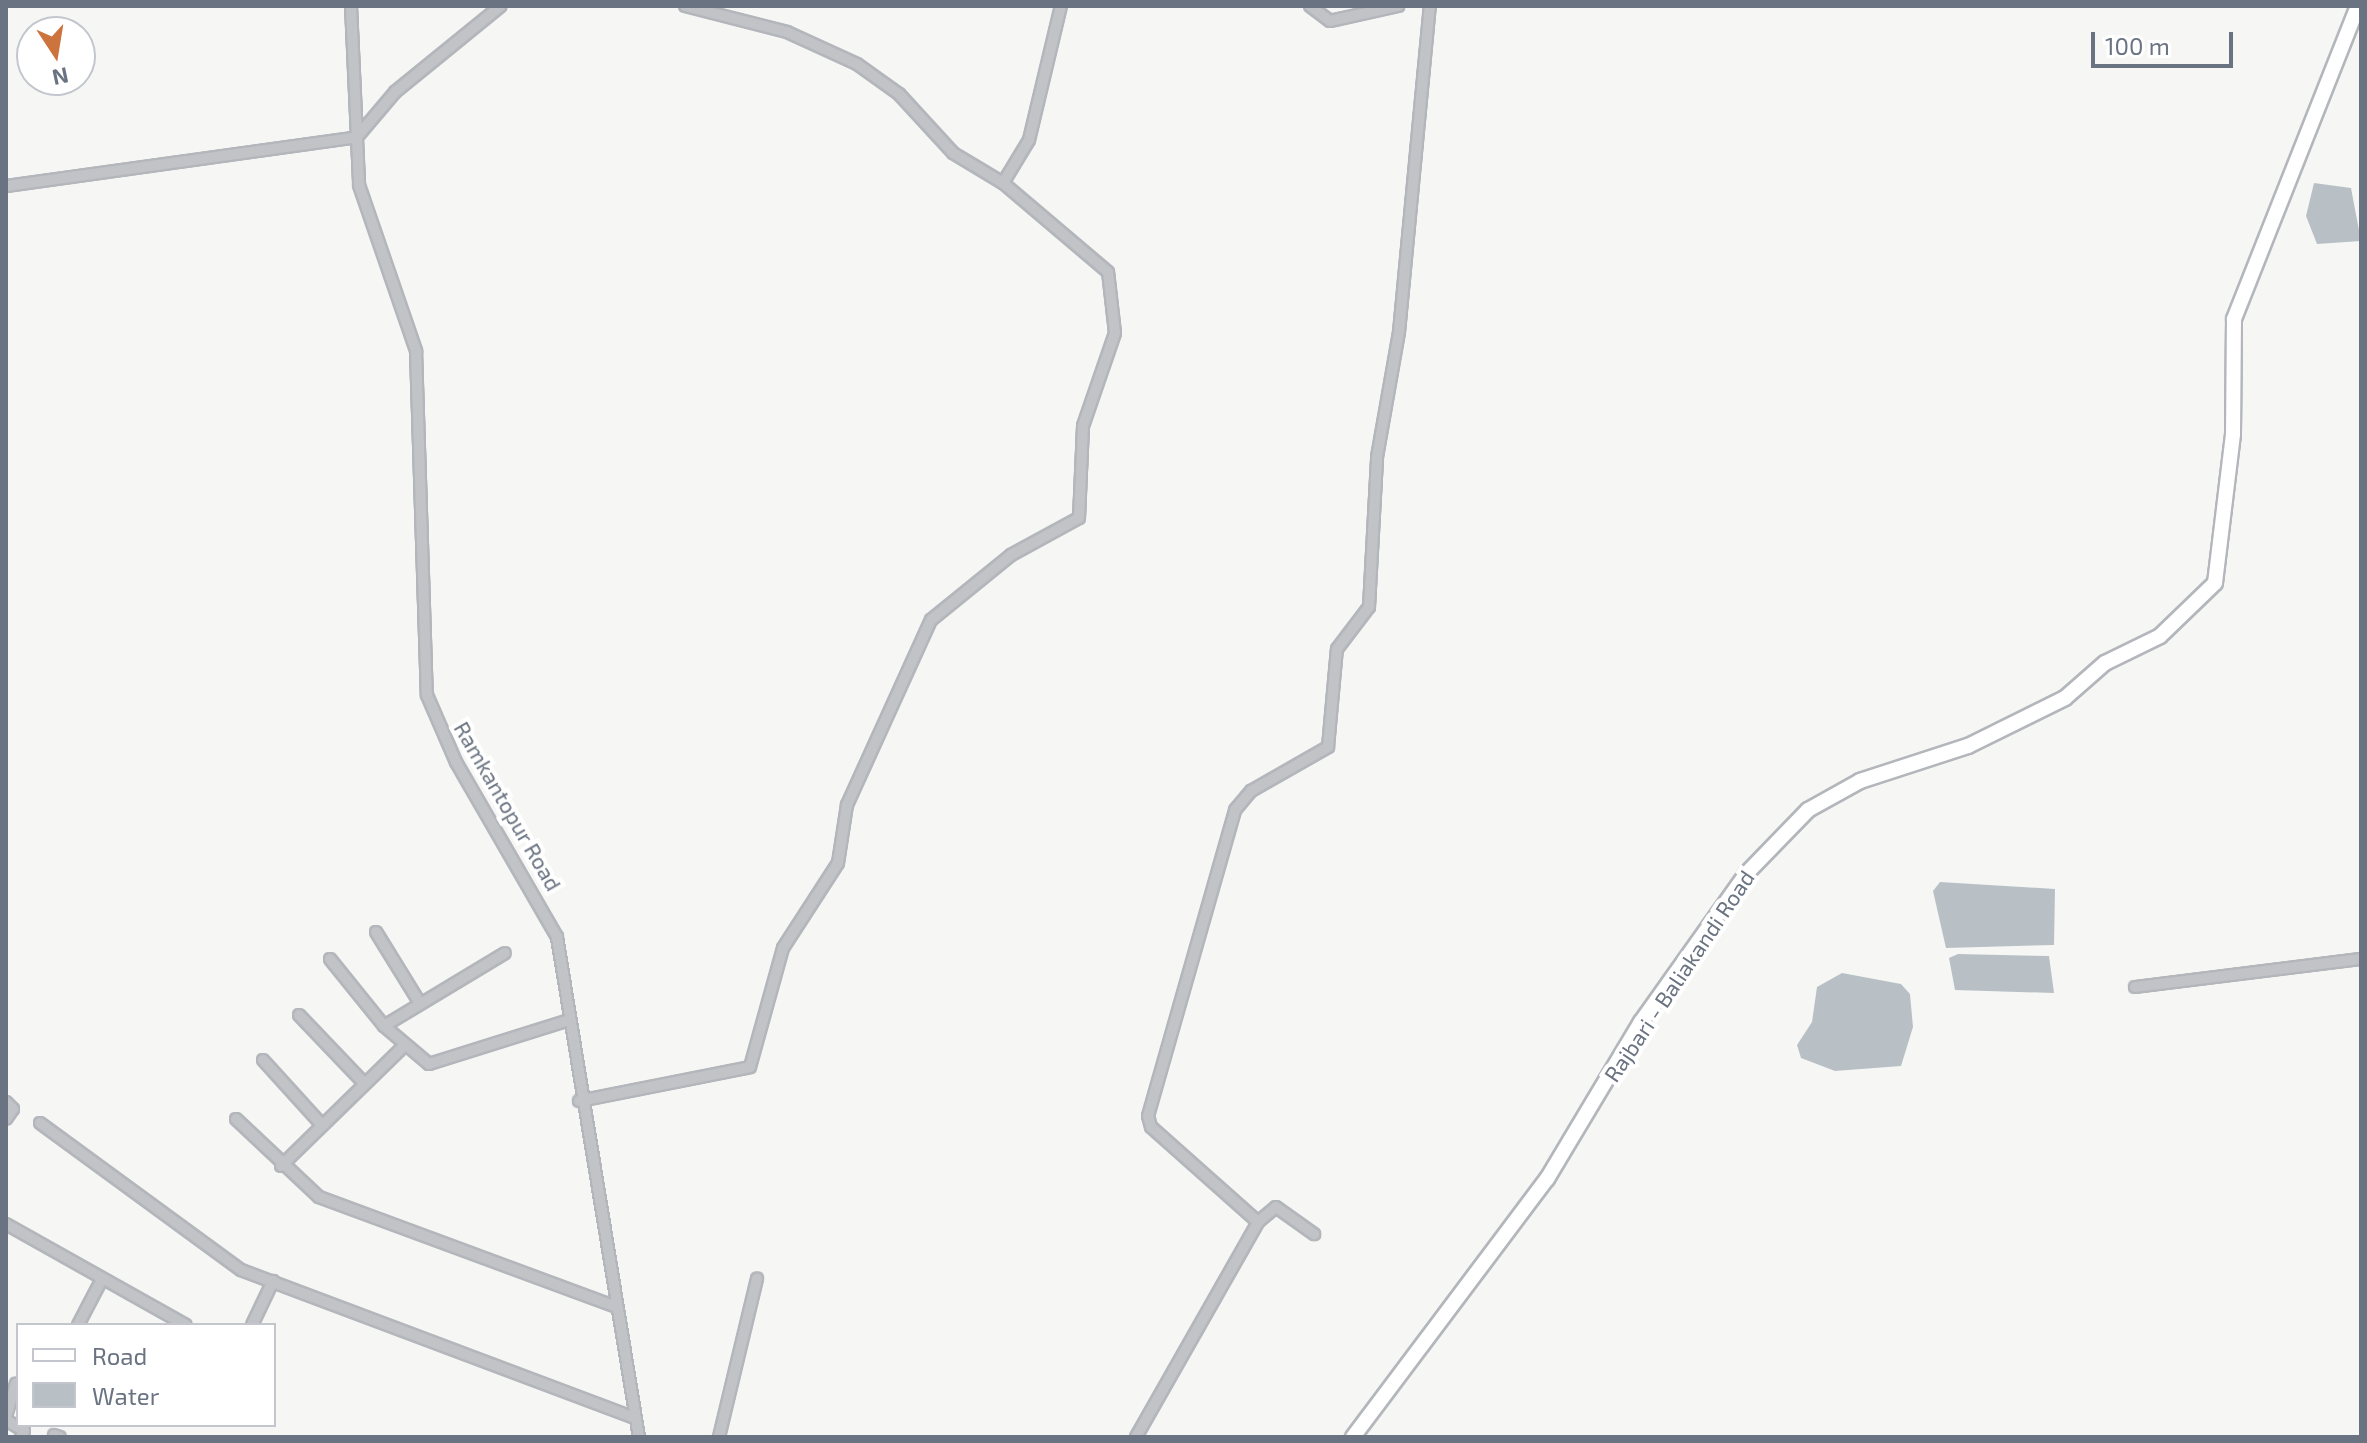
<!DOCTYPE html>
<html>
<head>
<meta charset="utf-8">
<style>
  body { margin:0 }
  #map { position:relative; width:2367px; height:1443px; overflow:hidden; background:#f6f7f4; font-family:"Exo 2",sans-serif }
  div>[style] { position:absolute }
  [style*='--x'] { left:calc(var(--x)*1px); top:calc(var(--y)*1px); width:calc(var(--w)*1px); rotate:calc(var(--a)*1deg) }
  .water>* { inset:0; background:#b8c0c6 }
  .roads { filter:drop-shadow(2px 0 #b3b6bb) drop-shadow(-2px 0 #b3b6bb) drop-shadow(0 2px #b3b6bb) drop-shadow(0 -2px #b3b6bb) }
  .minor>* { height:10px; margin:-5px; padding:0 5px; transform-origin:5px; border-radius:5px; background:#c1c3c7 }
  .secondary>* { height:14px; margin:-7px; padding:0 7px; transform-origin:7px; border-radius:7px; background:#fff }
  span { translate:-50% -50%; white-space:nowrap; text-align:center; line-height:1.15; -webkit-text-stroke:8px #fff; paint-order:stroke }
  .street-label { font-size:22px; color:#6a7381 }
  .frame { position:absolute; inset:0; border:8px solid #6a7381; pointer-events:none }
  .legend { position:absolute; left:16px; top:1323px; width:260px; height:104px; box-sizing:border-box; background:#fff; border:2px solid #c3c7cd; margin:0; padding:10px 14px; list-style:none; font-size:24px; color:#6a7381 }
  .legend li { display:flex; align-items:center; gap:16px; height:40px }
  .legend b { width:40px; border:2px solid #c3c7cd }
  .north { position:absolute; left:16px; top:16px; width:80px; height:80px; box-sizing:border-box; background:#fff; border:2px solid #c3c7cd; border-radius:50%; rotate:168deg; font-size:22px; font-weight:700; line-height:32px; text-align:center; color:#6a7381 }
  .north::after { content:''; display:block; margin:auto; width:28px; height:36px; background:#cd733e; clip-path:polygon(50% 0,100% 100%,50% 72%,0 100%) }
  .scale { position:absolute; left:2091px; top:32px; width:142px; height:36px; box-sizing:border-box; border:4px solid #6a7381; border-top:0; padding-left:10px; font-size:24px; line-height:28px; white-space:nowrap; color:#6a7381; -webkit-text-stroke:6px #fff; paint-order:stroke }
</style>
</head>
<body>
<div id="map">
  <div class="water">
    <i style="clip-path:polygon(2314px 183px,2351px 188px,2361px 241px,2317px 244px,2306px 216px)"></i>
    <i style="clip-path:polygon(1940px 882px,2055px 889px,2054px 945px,1946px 948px,1933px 891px)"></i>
    <i style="clip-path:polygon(1958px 954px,2049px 956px,2054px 993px,1955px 990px,1949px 958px)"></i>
    <i style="clip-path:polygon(1842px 973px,1901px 984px,1910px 994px,1913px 1027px,1901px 1066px,1835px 1071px,1801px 1058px,1797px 1045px,1812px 1022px,1817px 987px)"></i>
  </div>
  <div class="roads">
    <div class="minor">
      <i style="--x:351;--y:6;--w:179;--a:87.4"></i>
      <i style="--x:359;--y:185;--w:176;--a:71"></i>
      <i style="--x:416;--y:351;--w:344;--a:88.2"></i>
      <i style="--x:427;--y:695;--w:73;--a:66.6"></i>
      <i style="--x:456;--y:762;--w:202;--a:60"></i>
      <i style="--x:557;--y:937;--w:507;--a:80.69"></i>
      <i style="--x:685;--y:6;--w:105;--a:14.3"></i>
      <i style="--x:787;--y:32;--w:77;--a:24.6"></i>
      <i style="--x:857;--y:64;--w:52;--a:35.5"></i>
      <i style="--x:899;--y:94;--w:80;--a:47.5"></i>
      <i style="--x:953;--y:153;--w:58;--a:31"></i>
      <i style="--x:1310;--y:6;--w:25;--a:37"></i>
      <i style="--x:1330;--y:21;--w:70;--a:-12.4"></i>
      <i style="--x:6;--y:186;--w:354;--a:-7.9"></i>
      <i style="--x:357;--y:137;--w:59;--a:-49.8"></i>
      <i style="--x:395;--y:92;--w:136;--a:-39.1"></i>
      <i style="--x:376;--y:932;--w:80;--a:58.3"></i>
      <i style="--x:330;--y:959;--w:86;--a:51.1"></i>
      <i style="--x:384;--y:1026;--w:59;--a:40.2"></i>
      <i style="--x:429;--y:1064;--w:147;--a:-17.4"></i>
      <i style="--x:2135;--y:987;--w:228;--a:-7.1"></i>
      <i style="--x:299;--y:1015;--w:95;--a:46.3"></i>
      <i style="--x:384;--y:1026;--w:141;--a:-31.1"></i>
      <i style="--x:263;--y:1060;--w:88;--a:47.8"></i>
      <i style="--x:579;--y:1101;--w:174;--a:-11.2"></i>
      <i style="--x:750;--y:1067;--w:123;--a:-74.5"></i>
      <i style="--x:783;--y:948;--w:101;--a:-57.1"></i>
      <i style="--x:838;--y:863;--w:59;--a:-81.2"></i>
      <i style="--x:847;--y:805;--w:203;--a:-65.6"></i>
      <i style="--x:931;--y:620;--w:103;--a:-39.1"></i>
      <i style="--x:1011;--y:555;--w:77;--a:-28.6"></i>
      <i style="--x:1079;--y:518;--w:92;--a:-87.5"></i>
      <i style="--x:1083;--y:426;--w:98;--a:-71"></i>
      <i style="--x:1115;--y:333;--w:61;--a:-96.5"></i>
      <i style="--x:1108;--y:272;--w:138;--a:-139.7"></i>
      <i style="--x:1003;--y:183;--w:50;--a:-58.8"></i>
      <i style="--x:1029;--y:140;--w:138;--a:-76.6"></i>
      <i style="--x:6;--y:1102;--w:10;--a:45"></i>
      <i style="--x:13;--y:1109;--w:12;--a:125"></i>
      <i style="--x:236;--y:1119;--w:114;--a:43.2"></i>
      <i style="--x:319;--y:1197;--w:314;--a:20.3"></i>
      <i style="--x:40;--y:1123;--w:249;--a:36.2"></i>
      <i style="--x:241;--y:1270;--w:421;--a:20.6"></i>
      <i style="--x:281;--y:1166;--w:172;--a:-44.3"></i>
      <i style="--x:1258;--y:1222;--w:23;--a:-40"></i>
      <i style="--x:1276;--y:1207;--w:47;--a:35.4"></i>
      <i style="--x:6;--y:1224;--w:206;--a:29.3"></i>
      <i style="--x:78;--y:1325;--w:52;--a:-62.4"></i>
      <i style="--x:252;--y:1325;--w:49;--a:-64.5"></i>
      <i style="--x:6;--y:1416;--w:34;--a:-73"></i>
      <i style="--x:6;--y:1420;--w:21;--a:31"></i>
      <i style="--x:24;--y:1431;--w:7;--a:117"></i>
      <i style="--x:54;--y:1435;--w:6;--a:18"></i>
      <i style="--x:719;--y:1437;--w:163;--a:-76.5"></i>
      <i style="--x:1136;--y:1437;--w:247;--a:-60.4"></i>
      <i style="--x:1258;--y:1222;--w:143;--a:-138.4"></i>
      <i style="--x:1151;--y:1127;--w:11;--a:-105"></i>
      <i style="--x:1148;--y:1116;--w:318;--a:-74.1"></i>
      <i style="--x:1235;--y:810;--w:25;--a:-50"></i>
      <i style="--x:1251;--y:791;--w:89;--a:-29.7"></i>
      <i style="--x:1328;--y:747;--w:98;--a:-84.8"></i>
      <i style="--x:1337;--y:649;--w:53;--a:-52.7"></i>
      <i style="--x:1369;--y:607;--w:150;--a:-86.9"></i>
      <i style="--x:1377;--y:457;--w:127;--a:-80"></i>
      <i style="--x:1399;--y:332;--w:327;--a:-84.6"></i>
    </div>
    <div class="secondary">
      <i style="--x:1353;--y:1437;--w:323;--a:-53.1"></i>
      <i style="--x:1547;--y:1179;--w:183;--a:-59.1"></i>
      <i style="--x:1641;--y:1022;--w:181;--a:-54.6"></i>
      <i style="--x:1746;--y:874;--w:89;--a:-45.9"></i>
      <i style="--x:1808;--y:810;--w:60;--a:-29.1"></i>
      <i style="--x:1860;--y:781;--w:114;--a:-18"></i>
      <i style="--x:1968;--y:746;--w:108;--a:-26.3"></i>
      <i style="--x:2065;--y:698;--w:53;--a:-41.2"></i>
      <i style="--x:2105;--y:663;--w:61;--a:-26.1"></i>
      <i style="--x:2160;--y:636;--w:76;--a:-43.9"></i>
      <i style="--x:2215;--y:583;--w:150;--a:-83.1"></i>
      <i style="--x:2233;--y:434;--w:115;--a:-89.5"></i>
      <i style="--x:2234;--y:319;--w:337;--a:-68.4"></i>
    </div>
  </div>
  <div class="street-label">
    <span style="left:508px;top:806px;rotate:60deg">Ramkantopur Road</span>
    <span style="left:1679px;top:976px;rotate:-56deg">Rajbari - Baliakandi Road</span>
  </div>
  <div class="frame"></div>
  <ul class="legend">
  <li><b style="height:10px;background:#fff"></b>Road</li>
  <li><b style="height:22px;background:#b8c0c6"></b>Water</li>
  </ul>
  <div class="north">N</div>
  <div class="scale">100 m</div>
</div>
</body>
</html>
